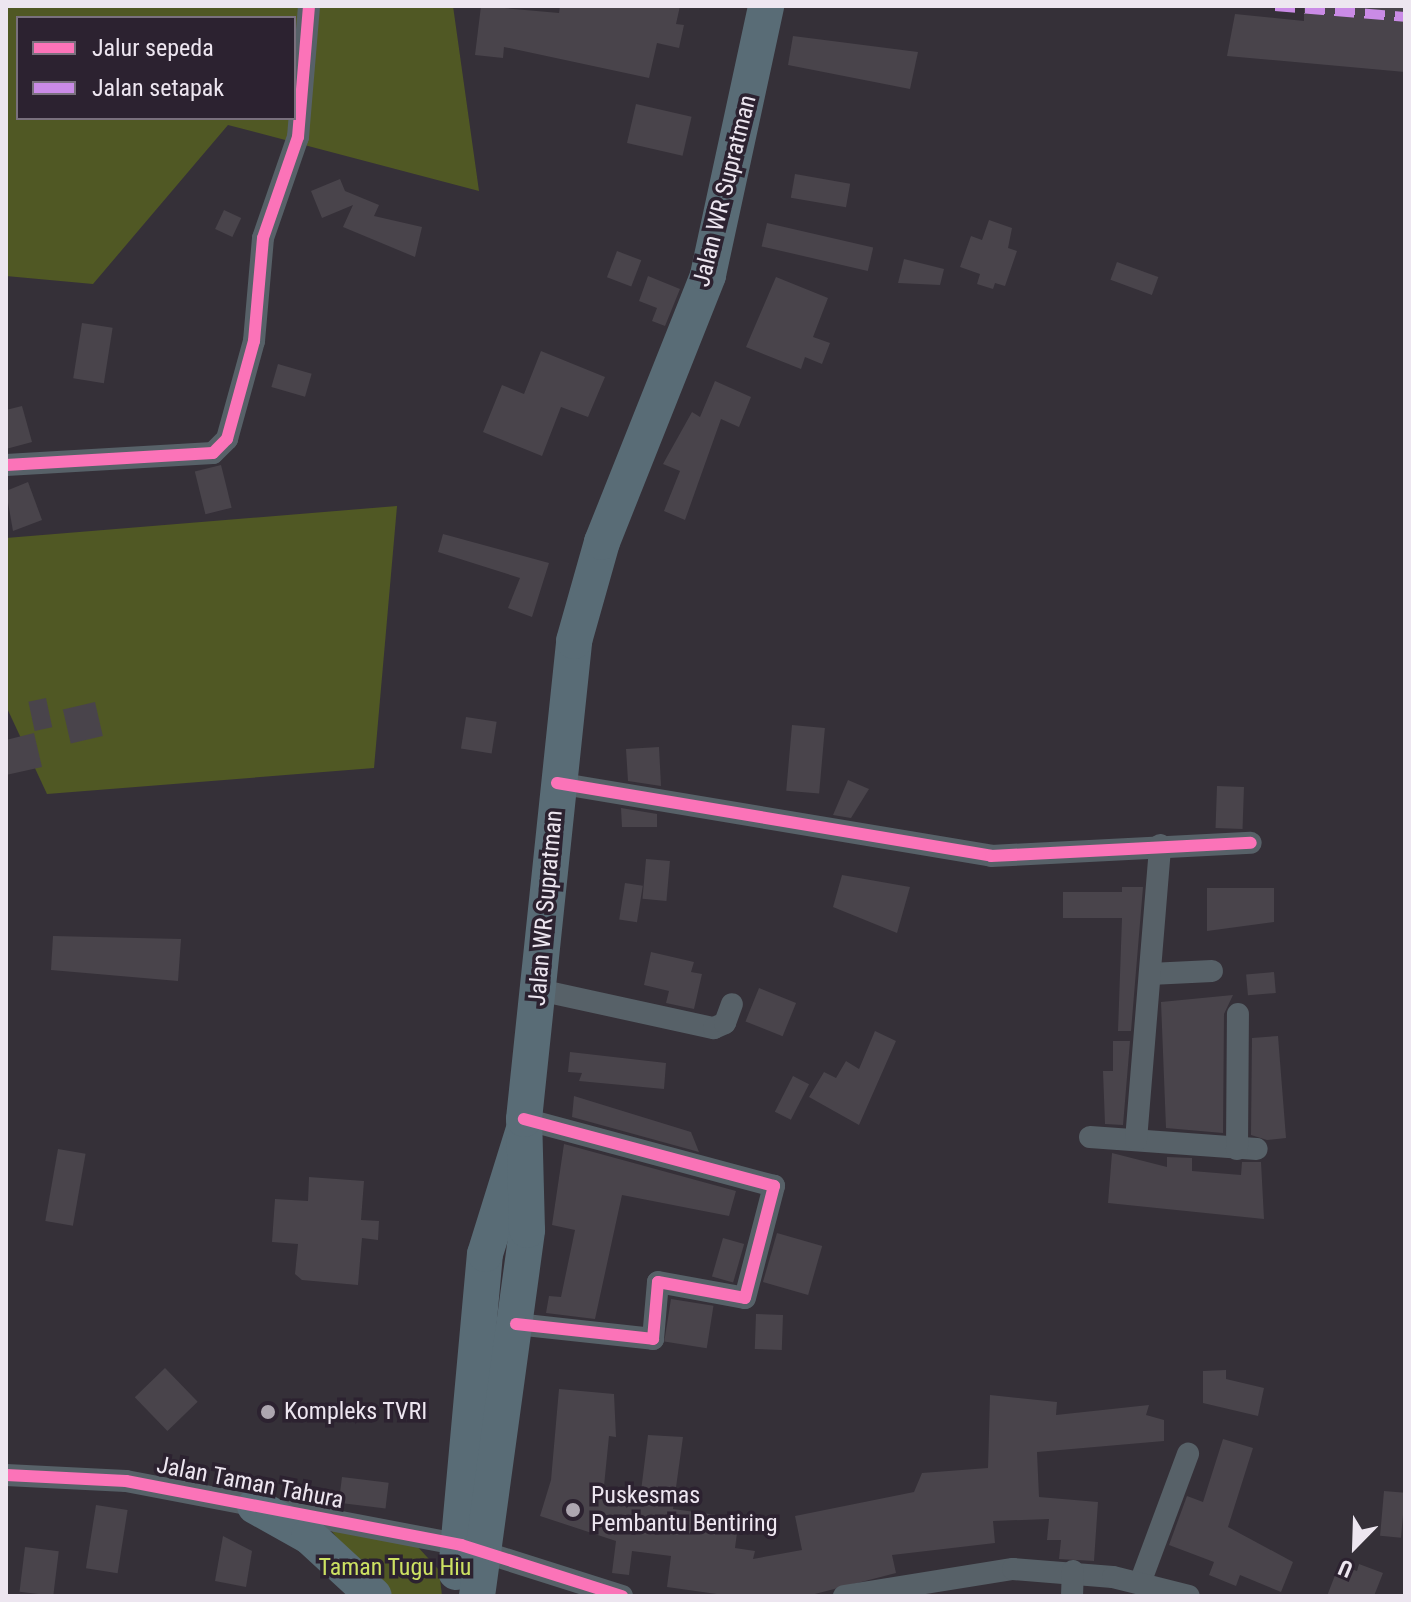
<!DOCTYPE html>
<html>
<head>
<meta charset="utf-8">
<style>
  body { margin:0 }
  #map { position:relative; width:1411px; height:1602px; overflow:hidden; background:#353038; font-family:"Roboto Condensed",sans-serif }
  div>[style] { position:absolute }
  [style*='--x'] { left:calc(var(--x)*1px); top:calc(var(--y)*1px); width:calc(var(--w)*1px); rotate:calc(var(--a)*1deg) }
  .green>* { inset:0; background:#505824 }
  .building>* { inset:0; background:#49444b; transform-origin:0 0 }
  .minor>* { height:22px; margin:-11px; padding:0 11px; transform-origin:11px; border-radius:11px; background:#576168 }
  .trunk>* { height:36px; margin:-18px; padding:0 18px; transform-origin:18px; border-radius:18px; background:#596c76 }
  .quiet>* { height:10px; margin-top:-5px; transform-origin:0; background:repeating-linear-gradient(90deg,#ca8be6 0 20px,transparent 0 30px) }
  .cycleway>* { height:12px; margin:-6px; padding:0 6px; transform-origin:6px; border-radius:6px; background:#fb73b8 }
  .dots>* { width:22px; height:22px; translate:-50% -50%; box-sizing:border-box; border:4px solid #2c2230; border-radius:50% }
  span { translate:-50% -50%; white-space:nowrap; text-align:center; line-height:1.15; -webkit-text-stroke:7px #2c2230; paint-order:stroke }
  .street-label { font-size:24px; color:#ede6f0 }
  .poi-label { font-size:24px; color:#ede6f0 }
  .left { translate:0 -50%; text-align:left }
  .park-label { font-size:24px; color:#cde162 }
  .frame { position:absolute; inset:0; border:8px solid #ede6f0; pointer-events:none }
  .legend { position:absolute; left:16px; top:16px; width:280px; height:104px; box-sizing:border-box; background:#2c2230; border:2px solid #79707d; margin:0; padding:10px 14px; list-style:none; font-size:24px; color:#ede6f0 }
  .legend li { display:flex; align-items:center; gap:16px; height:40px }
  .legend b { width:40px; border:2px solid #79707d }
  .north { position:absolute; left:1315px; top:1506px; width:80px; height:80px; -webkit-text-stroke:6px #2c2230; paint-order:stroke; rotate:203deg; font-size:22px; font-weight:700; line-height:32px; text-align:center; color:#ede6f0 }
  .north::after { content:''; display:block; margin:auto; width:28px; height:36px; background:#ede6f0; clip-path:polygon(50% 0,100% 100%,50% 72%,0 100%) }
</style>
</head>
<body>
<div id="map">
  <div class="green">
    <i style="clip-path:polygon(evenodd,6px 6px,453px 6px,479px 191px,228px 125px,93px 284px,6px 276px,6px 6px,18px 18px,294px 18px,294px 118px,18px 118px,18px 18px)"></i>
    <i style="clip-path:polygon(397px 506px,374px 768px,47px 794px,6px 706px,6px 538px)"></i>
    <i style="clip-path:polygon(330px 1529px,416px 1545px,439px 1570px,442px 1596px,383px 1596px)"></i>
  </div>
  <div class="building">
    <i style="clip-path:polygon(481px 6px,559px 13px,560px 6px,680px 6px,676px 24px,684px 25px,679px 48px,657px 43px,649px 78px,504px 47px,503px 58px,475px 55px)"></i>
    <i style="clip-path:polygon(1304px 6px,1405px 6px,1405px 72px,1227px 56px,1235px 14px,1304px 21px)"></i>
    <i style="clip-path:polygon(793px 36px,918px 52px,910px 89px,788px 65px)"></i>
    <i style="left:636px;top:104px;width:57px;height:40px;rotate:13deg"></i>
    <i style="left:795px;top:174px;width:56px;height:24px;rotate:10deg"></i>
    <i style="clip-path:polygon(340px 179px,345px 191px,379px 205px,374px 216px,422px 227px,415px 257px,343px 227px,353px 205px,322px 218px,311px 191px)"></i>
    <i style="left:224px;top:210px;width:19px;height:21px;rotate:25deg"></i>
    <i style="clip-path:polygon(989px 220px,1012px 228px,1008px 248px,1017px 251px,1005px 286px,995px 283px,993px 289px,977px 284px,980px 274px,960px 267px,971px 236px,982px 240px)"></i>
    <i style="left:767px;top:223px;width:109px;height:24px;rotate:13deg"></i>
    <i style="left:617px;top:251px;width:26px;height:28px;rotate:21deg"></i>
    <i style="clip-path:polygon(904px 259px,944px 269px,940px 285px,898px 283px)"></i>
    <i style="left:1117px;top:262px;width:44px;height:19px;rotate:20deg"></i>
    <i style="clip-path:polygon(648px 276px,680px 289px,665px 326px,652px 321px,657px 308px,639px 301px)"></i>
    <i style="clip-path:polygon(776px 277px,828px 298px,813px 337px,830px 343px,822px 364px,805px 357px,801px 369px,746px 347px)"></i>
    <i style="left:82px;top:323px;width:31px;height:56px;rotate:9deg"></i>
    <i style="clip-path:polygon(541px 351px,605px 377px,588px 417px,561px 407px,542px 456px,483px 432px,502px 385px,524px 394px)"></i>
    <i style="left:278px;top:364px;width:35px;height:24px;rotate:16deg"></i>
    <i style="clip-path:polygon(715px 381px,751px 397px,739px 427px,721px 419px,685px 520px,664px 511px,680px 471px,663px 464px,692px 412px,700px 417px)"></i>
    <i style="clip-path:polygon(22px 406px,32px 442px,6px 449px,6px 410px)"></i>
    <i style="left:221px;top:465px;width:44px;height:27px;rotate:76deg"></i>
    <i style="clip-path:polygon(28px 482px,42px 520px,13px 531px,6px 491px)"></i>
    <i style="clip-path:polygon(443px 534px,549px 563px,532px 617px,508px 608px,520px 578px,438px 552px)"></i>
    <i style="left:46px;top:698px;width:30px;height:18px;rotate:78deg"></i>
    <i style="left:95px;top:702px;width:35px;height:33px;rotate:77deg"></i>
    <i style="left:466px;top:717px;width:31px;height:32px;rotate:9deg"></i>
    <i style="left:792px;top:725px;width:33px;height:66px;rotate:5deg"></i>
    <i style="clip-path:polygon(34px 733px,42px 767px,6px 775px,6px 740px)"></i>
    <i style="clip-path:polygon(659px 747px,661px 786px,628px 781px,626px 749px)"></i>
    <i style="clip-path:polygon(848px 780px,869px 789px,851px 818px,833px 815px)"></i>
    <i style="left:1217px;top:786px;width:27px;height:42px;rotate:2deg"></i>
    <i style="clip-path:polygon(621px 808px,657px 814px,657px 827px,622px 827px)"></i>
    <i style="left:646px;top:859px;width:24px;height:40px;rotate:5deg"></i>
    <i style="clip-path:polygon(842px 875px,910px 887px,897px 933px,833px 907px)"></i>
    <i style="left:625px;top:883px;width:18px;height:37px;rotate:9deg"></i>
    <i style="clip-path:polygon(1122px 887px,1143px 887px,1131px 1031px,1118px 1031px,1122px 918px,1063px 918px,1063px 892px,1122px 892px)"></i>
    <i style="clip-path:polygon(1207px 888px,1274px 888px,1274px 922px,1207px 931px)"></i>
    <i style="clip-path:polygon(53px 936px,181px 939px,178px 981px,51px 970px)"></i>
    <i style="clip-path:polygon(651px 952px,694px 962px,691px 972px,702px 974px,694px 1009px,666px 1003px,669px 991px,644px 985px)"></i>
    <i style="left:1274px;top:972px;width:21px;height:28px;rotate:85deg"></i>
    <i style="left:759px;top:988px;width:40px;height:36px;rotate:22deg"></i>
    <i style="clip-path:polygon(1233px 995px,1224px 1014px,1223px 1133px,1166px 1128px,1161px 1002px)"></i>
    <i style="clip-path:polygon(875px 1031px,896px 1041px,859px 1125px,809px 1097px,824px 1072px,836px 1078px,846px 1061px,859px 1069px)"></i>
    <i style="clip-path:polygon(1278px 1036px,1286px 1138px,1267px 1140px,1251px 1135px,1252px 1038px)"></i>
    <i style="clip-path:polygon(1113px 1041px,1130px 1041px,1123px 1125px,1105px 1124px,1103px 1071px,1113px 1071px)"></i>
    <i style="clip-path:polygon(570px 1052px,666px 1063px,664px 1089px,579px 1081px,582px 1073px,568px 1072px)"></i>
    <i style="left:793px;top:1076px;width:18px;height:40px;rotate:27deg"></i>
    <i style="clip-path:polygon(574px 1096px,691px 1132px,699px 1152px,572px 1117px)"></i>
    <i style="clip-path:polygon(564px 1144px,736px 1191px,729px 1216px,622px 1195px,595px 1319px,546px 1313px,549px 1296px,561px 1297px,575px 1230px,552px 1225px)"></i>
    <i style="left:58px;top:1149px;width:28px;height:73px;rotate:10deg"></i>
    <i style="clip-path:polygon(1112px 1153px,1167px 1167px,1167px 1157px,1192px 1158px,1192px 1171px,1241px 1175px,1242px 1162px,1261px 1162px,1264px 1219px,1108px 1203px)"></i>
    <i style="clip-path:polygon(309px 1177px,364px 1181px,361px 1220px,379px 1221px,378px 1240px,362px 1238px,358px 1285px,302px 1280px,295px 1274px,298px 1244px,272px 1242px,275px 1199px,308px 1201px)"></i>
    <i style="left:777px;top:1233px;width:47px;height:51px;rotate:16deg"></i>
    <i style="left:723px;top:1238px;width:22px;height:40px;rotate:16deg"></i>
    <i style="left:671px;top:1299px;width:43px;height:43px;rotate:9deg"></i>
    <i style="left:756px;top:1314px;width:27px;height:35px;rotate:2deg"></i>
    <i style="left:165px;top:1368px;width:47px;height:42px;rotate:46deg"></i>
    <i style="clip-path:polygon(1226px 1370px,1226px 1379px,1264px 1388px,1258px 1416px,1203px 1403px,1203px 1371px)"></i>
    <i style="clip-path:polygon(559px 1389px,614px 1394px,616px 1437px,609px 1436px,604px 1486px,641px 1491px,648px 1435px,683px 1437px,673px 1509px,739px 1518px,735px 1548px,755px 1551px,753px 1559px,802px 1550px,795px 1516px,914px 1492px,922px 1473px,988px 1468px,990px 1395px,1057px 1402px,1056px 1415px,1149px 1405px,1146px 1415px,1164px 1420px,1164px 1441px,1037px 1452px,1039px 1497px,1098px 1502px,1094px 1561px,1059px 1559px,1061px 1540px,1047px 1540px,1049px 1519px,993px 1521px,995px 1543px,892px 1555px,896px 1573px,811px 1595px,731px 1596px,667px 1587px,671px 1556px,632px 1551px,629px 1575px,612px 1573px,616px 1541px,540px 1516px,551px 1480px)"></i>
    <i style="clip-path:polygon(1223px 1439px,1253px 1448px,1228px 1527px,1293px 1562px,1281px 1592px,1240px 1575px,1236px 1586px,1209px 1575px,1214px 1562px,1169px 1545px,1187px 1496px,1203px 1502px)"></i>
    <i style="left:342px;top:1477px;width:47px;height:26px;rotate:7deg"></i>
    <i style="left:1384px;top:1491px;width:21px;height:45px;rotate:5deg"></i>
    <i style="left:96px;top:1505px;width:32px;height:64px;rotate:9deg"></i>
    <i style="clip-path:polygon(223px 1536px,252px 1551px,246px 1587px,215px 1581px)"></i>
    <i style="left:25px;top:1547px;width:34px;height:45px;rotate:7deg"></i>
    <i style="clip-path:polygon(1359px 1564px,1383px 1573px,1374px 1596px,1327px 1596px,1339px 1565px,1357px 1571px)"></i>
  </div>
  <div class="minor">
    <i style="--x:6;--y:465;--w:207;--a:-3.3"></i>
    <i style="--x:213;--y:453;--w:20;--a:-45"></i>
    <i style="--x:227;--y:439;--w:102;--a:-74.6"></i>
    <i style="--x:254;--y:341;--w:103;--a:-85"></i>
    <i style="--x:263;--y:238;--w:107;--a:-70.9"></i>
    <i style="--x:298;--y:137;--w:131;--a:-85.2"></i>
    <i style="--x:557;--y:783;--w:440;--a:9.5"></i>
    <i style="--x:991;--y:856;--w:260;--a:-2.9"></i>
    <i style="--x:1150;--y:974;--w:62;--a:-2.8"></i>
    <i style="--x:539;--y:990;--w:179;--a:12.3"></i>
    <i style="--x:714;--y:1028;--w:12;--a:-24"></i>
    <i style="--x:725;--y:1023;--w:20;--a:-70"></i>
    <i style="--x:1090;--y:1137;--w:167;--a:4.1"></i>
    <i style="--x:1136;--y:1140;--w:296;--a:-85.3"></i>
    <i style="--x:1237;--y:1149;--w:135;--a:-89.6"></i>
    <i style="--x:516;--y:1324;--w:138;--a:6.2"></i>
    <i style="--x:653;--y:1339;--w:57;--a:-85"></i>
    <i style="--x:658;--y:1282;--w:88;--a:10.4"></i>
    <i style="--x:745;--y:1298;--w:116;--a:-75.5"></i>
    <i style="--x:774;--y:1186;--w:259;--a:-165"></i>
    <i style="--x:6;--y:1475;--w:120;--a:2.9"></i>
    <i style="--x:126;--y:1481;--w:341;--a:10.8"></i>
    <i style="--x:461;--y:1545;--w:169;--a:17.6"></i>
    <i style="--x:1140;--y:1583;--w:138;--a:-69.6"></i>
    <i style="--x:844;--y:1596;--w:171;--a:-9.1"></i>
    <i style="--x:1013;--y:1569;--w:100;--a:4.6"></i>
    <i style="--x:1113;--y:1577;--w:78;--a:14"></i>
    <i style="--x:1072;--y:1596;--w:25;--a:-88"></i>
  </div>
  <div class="trunk">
    <i style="--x:255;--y:1506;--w:62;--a:29.1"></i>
    <i style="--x:309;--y:1536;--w:88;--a:42.7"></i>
    <i style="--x:456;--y:1572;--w:319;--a:-84.8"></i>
    <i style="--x:485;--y:1254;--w:128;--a:-72.7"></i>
    <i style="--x:477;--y:1596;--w:369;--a:-82.2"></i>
    <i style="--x:527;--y:1230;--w:111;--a:-91.5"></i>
    <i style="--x:524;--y:1119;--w:481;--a:-84"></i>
    <i style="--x:574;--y:641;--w:103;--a:-74.2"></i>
    <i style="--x:602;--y:542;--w:287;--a:-68.3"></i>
    <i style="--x:708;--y:275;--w:275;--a:-77.8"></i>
  </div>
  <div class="quiet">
    <i style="--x:1275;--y:6;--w:130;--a:4.8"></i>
  </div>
  <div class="cycleway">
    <i style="--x:6;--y:465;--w:207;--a:-3.3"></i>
    <i style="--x:213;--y:453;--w:20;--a:-45"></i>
    <i style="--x:227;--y:439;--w:102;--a:-74.6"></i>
    <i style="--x:254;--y:341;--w:103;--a:-85"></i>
    <i style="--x:263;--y:238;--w:107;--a:-70.9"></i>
    <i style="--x:298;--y:137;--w:131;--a:-85.2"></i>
    <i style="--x:557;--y:783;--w:440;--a:9.5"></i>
    <i style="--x:991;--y:856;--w:260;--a:-2.9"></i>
    <i style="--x:516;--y:1324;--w:138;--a:6.2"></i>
    <i style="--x:653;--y:1339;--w:57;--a:-85"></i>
    <i style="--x:658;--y:1282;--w:88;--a:10.4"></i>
    <i style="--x:745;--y:1298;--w:116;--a:-75.5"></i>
    <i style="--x:774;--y:1186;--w:259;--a:-165"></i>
    <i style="--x:6;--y:1475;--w:120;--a:2.9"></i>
    <i style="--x:126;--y:1481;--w:341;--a:10.8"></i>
    <i style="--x:461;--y:1545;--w:169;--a:17.6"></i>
  </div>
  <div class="dots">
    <i style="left:268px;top:1412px;background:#ada6b0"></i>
    <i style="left:573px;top:1510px;background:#ada6b0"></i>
  </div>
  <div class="street-label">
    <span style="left:725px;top:191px;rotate:-76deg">Jalan WR Supratman</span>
    <span style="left:546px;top:908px;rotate:-85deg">Jalan WR Supratman</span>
    <span style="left:250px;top:1483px;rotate:11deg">Jalan Taman Tahura</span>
  </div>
  <div class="poi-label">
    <span class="left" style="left:284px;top:1412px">Kompleks TVRI</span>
    <span class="left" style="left:591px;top:1510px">Puskesmas<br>Pembantu Bentiring</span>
  </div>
  <div class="park-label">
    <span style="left:395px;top:1568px">Taman Tugu Hiu</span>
  </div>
  <div class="frame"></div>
  <ul class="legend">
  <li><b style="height:10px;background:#fb73b8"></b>Jalur sepeda</li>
  <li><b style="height:10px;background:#ca8be6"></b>Jalan setapak</li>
  </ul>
  <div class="north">U</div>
</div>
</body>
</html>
